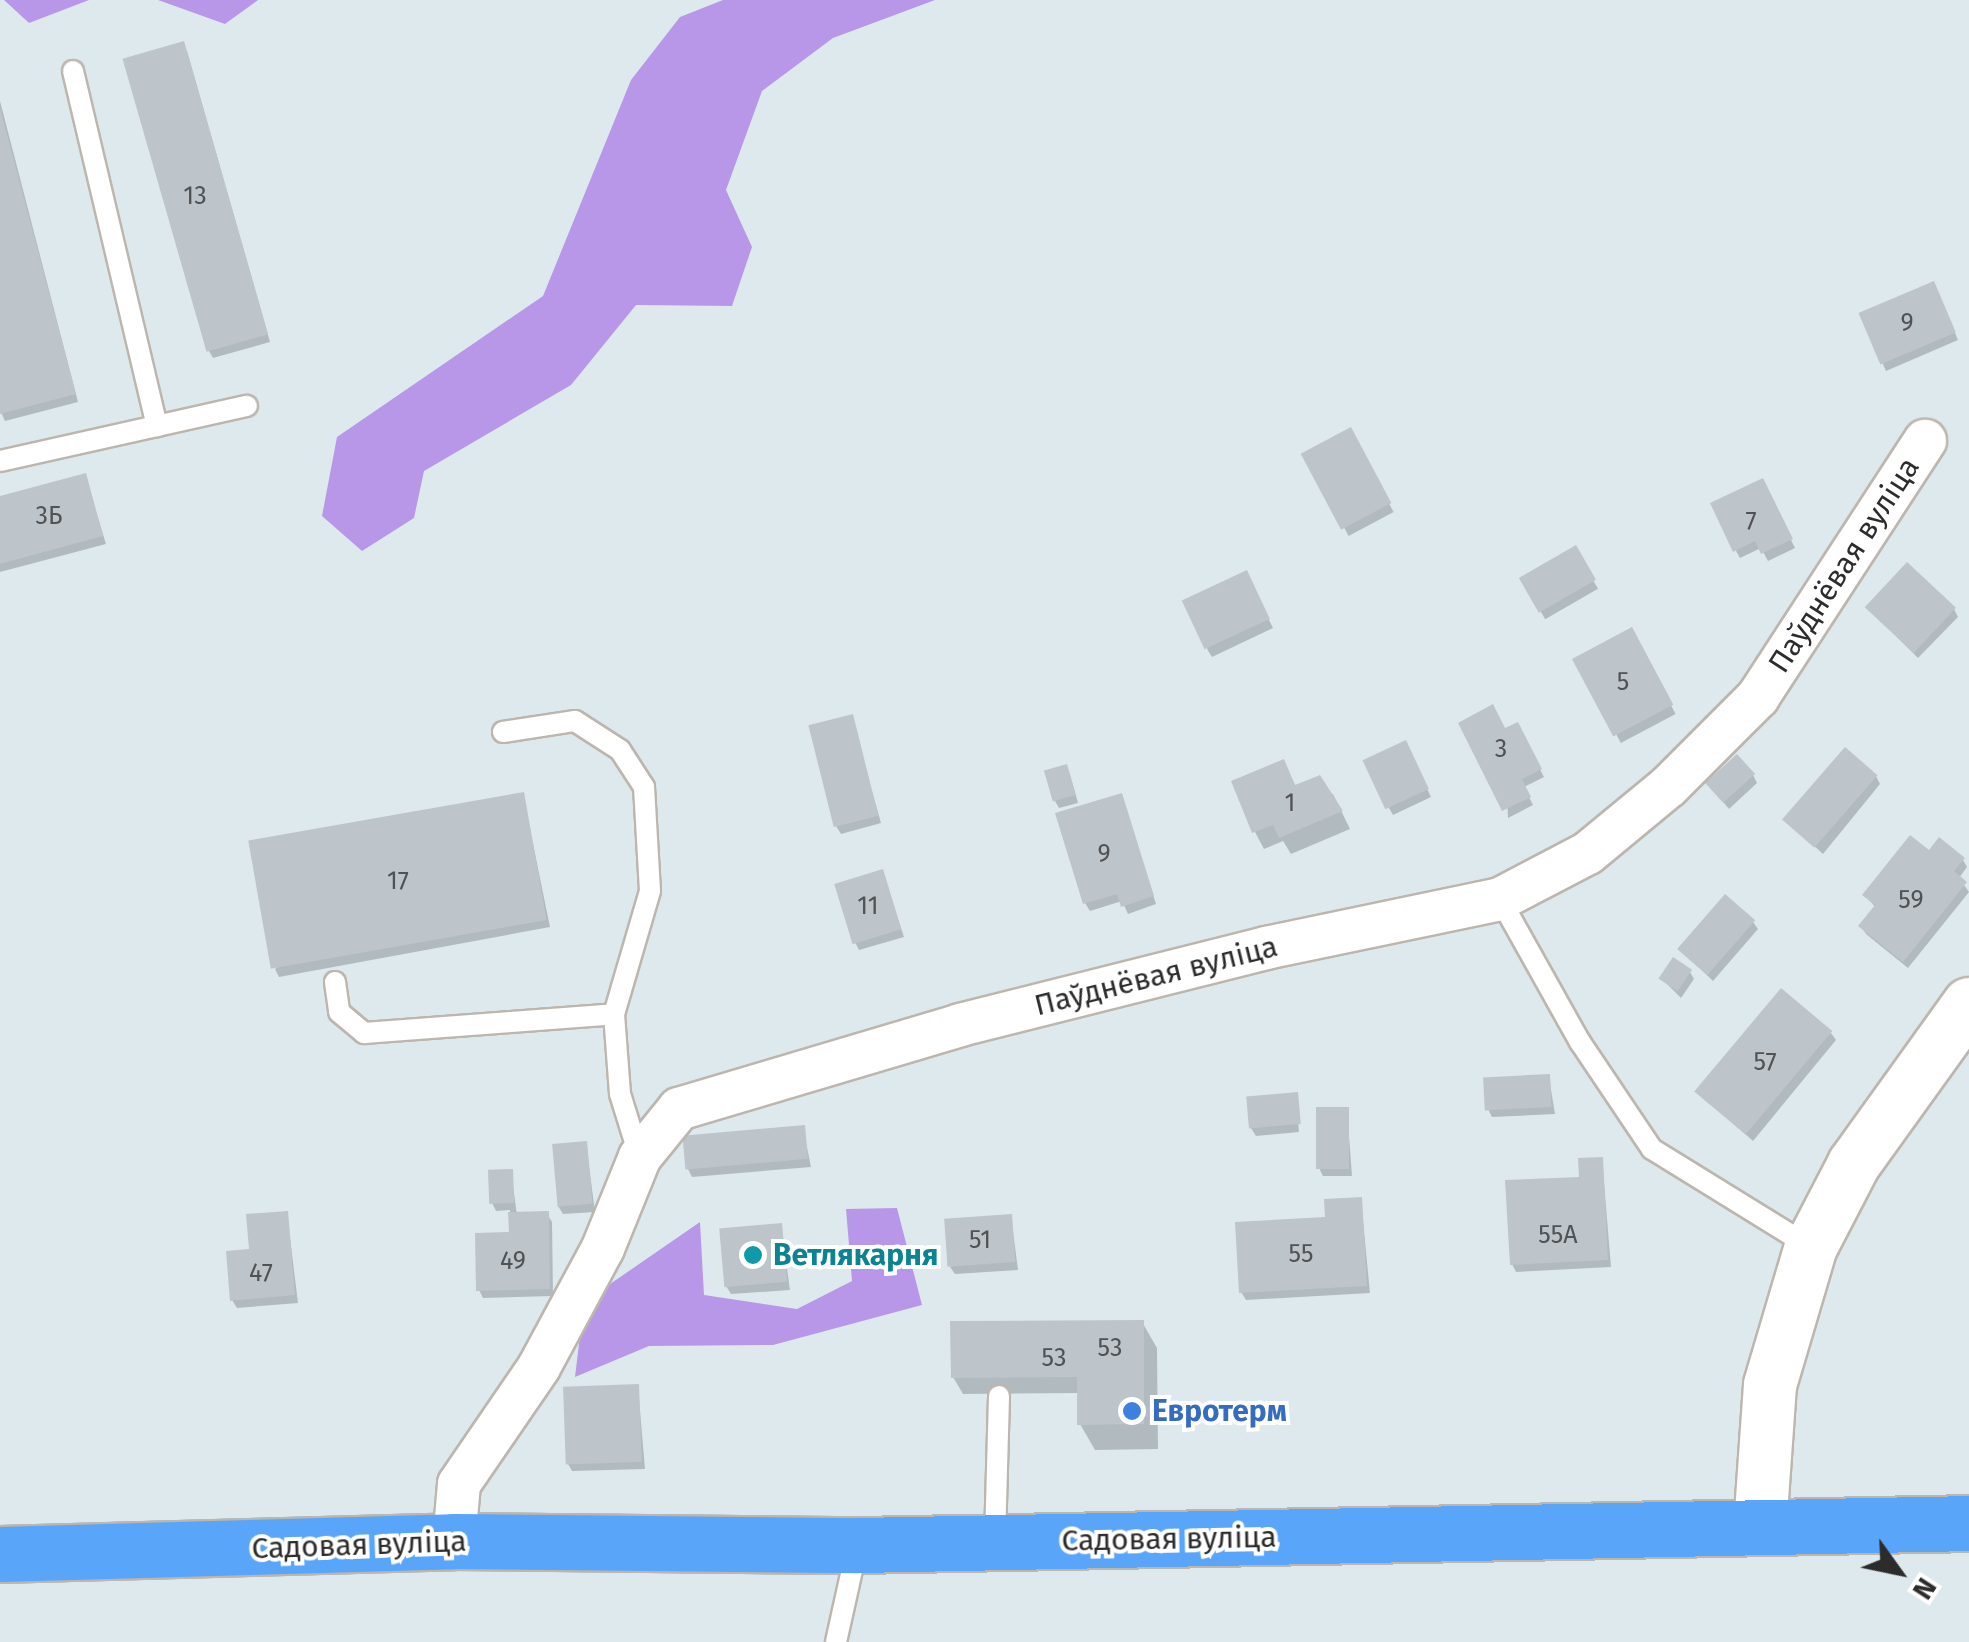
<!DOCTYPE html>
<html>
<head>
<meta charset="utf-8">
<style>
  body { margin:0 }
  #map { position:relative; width:1969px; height:1642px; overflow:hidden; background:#dee9ee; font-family:"Fira Sans",sans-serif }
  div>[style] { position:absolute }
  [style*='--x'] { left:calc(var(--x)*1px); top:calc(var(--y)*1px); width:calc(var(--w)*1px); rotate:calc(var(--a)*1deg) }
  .green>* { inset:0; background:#b897e8 }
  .shadow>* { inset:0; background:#0003; transform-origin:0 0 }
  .building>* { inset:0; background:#bdc4ca; transform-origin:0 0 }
  .roads { filter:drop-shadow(2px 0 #bcb6ae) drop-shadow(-2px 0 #bcb6ae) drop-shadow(0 2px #bcb6ae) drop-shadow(0 -2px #bcb6ae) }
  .service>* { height:20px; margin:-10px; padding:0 10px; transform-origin:10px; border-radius:10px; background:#fff }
  .minor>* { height:42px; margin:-21px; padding:0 21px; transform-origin:21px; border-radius:21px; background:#fff }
  .tertiary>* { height:52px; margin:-26px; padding:0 26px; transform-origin:26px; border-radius:26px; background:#fff }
  .primary>* { height:55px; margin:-27.5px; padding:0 27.5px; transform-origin:27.5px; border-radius:27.5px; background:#58a5f9 }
  .dots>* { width:28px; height:28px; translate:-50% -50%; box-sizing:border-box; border:5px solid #fff; border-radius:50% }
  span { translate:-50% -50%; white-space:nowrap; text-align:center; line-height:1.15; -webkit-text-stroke:8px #fff; paint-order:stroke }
  .number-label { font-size:25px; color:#505254 }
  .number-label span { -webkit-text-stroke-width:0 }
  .street-label { font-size:30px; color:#2c2c2c }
  .culture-label { font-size:30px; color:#0d838f; font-weight:700 }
  .left { translate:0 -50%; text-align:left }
  .shop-label { font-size:30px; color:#366cbe; font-weight:700 }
  .north { position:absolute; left:1849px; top:1522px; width:100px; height:100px; -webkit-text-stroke:8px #fff; paint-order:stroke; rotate:123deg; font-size:28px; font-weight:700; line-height:40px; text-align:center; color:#2c2c2c }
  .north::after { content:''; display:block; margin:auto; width:35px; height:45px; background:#2c2c2c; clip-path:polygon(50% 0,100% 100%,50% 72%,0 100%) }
</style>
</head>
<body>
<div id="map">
  <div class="green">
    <i style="clip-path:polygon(4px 0,148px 0,89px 0,29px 23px)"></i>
    <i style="clip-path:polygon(158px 0,258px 0,225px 24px)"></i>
    <i style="clip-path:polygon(723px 0,935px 0,833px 38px,762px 91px,726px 190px,752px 247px,732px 306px,636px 305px,571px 385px,424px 471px,414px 518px,362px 551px,322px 516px,337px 437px,543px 296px,631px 80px,680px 17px)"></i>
    <i style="clip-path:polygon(897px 1208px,922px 1305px,773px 1345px,649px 1346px,575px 1377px,584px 1302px,700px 1222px,704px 1295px,797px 1309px,852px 1281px,846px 1209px)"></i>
  </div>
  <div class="shadow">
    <i style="clip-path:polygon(187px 51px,270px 342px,213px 358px,209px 351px)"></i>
    <i style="clip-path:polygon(0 101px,78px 402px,5px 421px,0 410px)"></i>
    <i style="clip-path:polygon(1938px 292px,1958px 340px,1886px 371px,1861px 315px)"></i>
    <i style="left:1350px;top:430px;width:93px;height:51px;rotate:62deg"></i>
    <i style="clip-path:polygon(85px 475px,106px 544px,0 572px,0 499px)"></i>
    <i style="clip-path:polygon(1766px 489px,1795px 548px,1768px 561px,1761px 548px,1740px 558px,1736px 551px)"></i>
    <i style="left:1575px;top:549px;width:46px;height:61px;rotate:60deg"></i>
    <i style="clip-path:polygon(1250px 581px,1273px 628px,1212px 657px,1207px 649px)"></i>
    <i style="clip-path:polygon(1868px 608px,1954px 609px,1958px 617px,1918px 658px)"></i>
    <i style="left:1631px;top:630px;width:95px;height:62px;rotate:62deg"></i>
    <i style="clip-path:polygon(851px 717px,881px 823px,841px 834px,836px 826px)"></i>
    <i style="clip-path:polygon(1517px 726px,1544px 777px,1524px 787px,1533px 805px,1508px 818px,1504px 731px)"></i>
    <i style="clip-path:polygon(1409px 751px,1431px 797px,1393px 815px,1389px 808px)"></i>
    <i style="clip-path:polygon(1283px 762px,1296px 787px,1333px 794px,1350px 829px,1291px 854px,1283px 841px,1264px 849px,1255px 832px)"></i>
    <i style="clip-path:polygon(1070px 775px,1078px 803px,1059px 808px,1055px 801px)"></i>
    <i style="clip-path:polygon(1753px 775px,1757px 783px,1729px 809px,1708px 784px)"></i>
    <i style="clip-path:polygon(1876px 776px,1880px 784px,1823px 854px,1787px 821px)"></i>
    <i style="clip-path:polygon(523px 795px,550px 927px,279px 977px,275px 969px)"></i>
    <i style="clip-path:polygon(1121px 796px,1156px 904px,1128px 914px,1122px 901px,1090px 911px,1085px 903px)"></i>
    <i style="clip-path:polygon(1930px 854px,1963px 860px,1967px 867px,1959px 878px,1969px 892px,1908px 968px,1866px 934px,1861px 926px,1876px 908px,1865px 895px)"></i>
    <i style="clip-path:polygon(882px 872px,904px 937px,859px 950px,855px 942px)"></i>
    <i style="clip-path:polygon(1753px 922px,1758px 929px,1713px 981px,1681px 950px)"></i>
    <i style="clip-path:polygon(1690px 972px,1694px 979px,1681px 998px,1661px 978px)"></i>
    <i style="clip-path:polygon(1831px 1033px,1836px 1040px,1753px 1141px,1699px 1093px)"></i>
    <i style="clip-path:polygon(1549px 1077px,1555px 1114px,1492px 1117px,1488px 1109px)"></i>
    <i style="clip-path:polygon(1296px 1094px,1299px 1132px,1256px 1136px,1251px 1128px)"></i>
    <i style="clip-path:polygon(1347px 1109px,1352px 1176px,1323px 1176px,1319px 1168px)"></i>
    <i style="clip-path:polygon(803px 1128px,811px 1167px,692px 1177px,688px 1169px)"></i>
    <i style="clip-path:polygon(586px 1143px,595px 1212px,563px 1214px,558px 1206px)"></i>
    <i style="clip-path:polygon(1602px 1159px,1611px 1267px,1516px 1272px,1512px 1264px)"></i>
    <i style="clip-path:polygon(511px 1172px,517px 1215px,547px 1214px,552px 1222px,553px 1296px,483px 1298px,479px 1290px,511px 1234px,510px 1210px,496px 1211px,492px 1203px)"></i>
    <i style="clip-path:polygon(1361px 1200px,1370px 1293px,1246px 1300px,1241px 1292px)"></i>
    <i style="clip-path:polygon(287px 1213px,298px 1303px,237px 1308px,232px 1300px,252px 1252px)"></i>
    <i style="clip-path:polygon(1011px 1216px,1018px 1270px,955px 1274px,950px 1267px)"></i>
    <i style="clip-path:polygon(781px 1225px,790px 1290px,731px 1294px,726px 1286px)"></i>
    <i style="clip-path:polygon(1142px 1322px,1157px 1348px,1158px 1449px,1095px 1450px,1080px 1424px,1080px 1393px,963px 1394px,953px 1377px)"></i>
    <i style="clip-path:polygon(638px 1387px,645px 1469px,572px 1471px,568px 1464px)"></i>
  </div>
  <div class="building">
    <i style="left:184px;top:41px;width:305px;height:64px;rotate:74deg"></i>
    <i style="clip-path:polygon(0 108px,76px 394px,0 414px)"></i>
    <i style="left:1934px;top:281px;width:56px;height:82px;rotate:67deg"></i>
    <i style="left:1351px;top:427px;width:86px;height:57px;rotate:62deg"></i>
    <i style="clip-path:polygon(86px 473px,103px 536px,0 564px,0 496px)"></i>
    <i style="clip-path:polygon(1763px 478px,1793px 539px,1761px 554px,1755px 541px,1733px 552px,1710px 503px)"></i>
    <i style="left:1576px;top:545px;width:40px;height:66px;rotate:60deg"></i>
    <i style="left:1907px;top:562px;width:67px;height:62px;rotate:43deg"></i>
    <i style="left:1247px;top:570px;width:54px;height:72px;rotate:65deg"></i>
    <i style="left:1632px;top:627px;width:88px;height:68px;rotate:62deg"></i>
    <i style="clip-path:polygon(1493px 704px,1505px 728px,1518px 722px,1542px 769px,1522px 779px,1531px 797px,1502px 811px,1458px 723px)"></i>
    <i style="left:853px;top:714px;width:105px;height:46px;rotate:76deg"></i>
    <i style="left:1406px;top:740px;width:54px;height:48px;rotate:65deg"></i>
    <i style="left:1845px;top:747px;width:43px;height:96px;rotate:41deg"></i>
    <i style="left:1737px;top:754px;width:27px;height:43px;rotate:48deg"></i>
    <i style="clip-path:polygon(1284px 759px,1295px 785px,1320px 775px,1343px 811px,1279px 838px,1273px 825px,1252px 833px,1231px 781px)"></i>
    <i style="left:1067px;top:764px;width:32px;height:24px;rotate:74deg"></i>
    <i style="left:524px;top:792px;width:130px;height:280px;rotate:80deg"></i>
    <i style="clip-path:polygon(1122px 793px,1154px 896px,1121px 907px,1117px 894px,1083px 904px,1055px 813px)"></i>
    <i style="clip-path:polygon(1910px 835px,1929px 850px,1939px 837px,1965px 858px,1954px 871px,1967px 882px,1903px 962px,1858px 926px,1875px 905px,1862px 895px)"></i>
    <i style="left:883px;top:869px;width:63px;height:51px;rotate:73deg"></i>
    <i style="left:1725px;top:894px;width:40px;height:73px;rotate:41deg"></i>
    <i style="left:1673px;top:957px;width:23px;height:26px;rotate:34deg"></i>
    <i style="left:1781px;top:988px;width:67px;height:135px;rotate:40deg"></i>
    <i style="left:1550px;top:1074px;width:33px;height:67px;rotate:87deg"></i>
    <i style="left:1298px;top:1092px;width:32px;height:52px;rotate:85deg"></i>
    <i style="left:1316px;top:1107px;width:33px;height:62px"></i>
    <i style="left:805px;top:1125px;width:34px;height:123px;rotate:85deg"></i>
    <i style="left:587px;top:1141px;width:63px;height:35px;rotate:85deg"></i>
    <i style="clip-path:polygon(1603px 1157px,1608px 1260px,1510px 1265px,1505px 1180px,1579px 1177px,1578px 1158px)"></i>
    <i style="left:513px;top:1169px;width:34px;height:25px;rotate:88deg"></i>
    <i style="clip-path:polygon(1362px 1197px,1367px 1286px,1239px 1293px,1235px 1222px,1325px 1217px,1324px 1199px)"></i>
    <i style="clip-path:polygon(288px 1211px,295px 1295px,230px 1301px,226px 1251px,249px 1249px,246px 1214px)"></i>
    <i style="clip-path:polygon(549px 1211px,550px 1289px,476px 1291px,475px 1233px,509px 1232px,508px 1212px)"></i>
    <i style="left:1012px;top:1214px;width:48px;height:68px;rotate:86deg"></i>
    <i style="left:782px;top:1223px;width:59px;height:63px;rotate:85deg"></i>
    <i style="clip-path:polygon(1144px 1320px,1144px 1424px,1077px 1425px,1077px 1377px,951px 1378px,950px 1321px)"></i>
    <i style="left:639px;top:1384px;width:78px;height:76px;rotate:88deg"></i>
  </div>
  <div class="roads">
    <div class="service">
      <i style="--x:73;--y:71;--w:365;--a:76.7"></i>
      <i style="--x:0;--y:461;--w:253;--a:-12.6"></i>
      <i style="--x:503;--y:732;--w:73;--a:-8.7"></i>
      <i style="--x:575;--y:721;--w:54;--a:32.8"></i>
      <i style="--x:620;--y:750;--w:44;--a:57"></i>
      <i style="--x:644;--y:787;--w:104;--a:86.7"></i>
      <i style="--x:650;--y:891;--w:128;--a:106.3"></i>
      <i style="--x:1500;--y:899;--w:164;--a:60.8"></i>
      <i style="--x:1580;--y:1042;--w:129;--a:56.1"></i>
      <i style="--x:1652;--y:1149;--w:185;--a:31.7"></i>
      <i style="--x:335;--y:982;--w:30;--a:82"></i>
      <i style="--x:339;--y:1012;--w:33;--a:40"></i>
      <i style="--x:364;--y:1033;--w:251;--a:-4.3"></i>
      <i style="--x:614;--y:1014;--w:80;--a:85.7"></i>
      <i style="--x:620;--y:1094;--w:64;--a:72.7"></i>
      <i style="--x:995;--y:1540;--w:144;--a:-88.4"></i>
      <i style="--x:836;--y:1642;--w:97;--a:-77.5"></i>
    </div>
    <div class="minor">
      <i style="--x:454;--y:1541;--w:57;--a:-85"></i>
      <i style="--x:459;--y:1484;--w:142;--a:-55.6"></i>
      <i style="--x:539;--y:1367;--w:135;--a:-61.7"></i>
      <i style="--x:603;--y:1248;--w:98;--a:-67.9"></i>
      <i style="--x:640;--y:1157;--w:62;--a:-50.9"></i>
      <i style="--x:679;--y:1109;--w:293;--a:-16.6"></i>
      <i style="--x:960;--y:1025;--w:316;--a:-14.1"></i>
      <i style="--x:1266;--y:948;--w:239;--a:-11.8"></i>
      <i style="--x:1500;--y:899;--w:99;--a:-27.6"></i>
      <i style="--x:1588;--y:853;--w:105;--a:-39.6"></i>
      <i style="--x:1669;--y:786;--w:126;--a:-45"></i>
      <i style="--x:1758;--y:697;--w:306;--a:-56.9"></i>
    </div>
    <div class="tertiary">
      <i style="--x:1760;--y:1528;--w:143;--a:-86"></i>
      <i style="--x:1770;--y:1385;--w:144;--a:-73.5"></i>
      <i style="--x:1811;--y:1247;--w:93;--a:-62.6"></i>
      <i style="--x:1854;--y:1164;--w:197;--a:-54.3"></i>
    </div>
    <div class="primary">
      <i style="--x:0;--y:1554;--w:454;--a:-1.6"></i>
      <i style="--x:454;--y:1541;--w:404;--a:0.6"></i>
      <i style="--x:858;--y:1545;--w:1111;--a:-1.13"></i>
    </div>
  </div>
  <div class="dots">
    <i style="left:753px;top:1255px;background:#0f9aa8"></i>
    <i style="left:1132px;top:1411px;background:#3f7fe0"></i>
  </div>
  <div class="number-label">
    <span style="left:195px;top:196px">13</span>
    <span style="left:1907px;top:323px">9</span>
    <span style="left:49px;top:516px">3Б</span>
    <span style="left:1751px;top:521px">7</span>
    <span style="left:1623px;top:682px">5</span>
    <span style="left:1501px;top:749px">3</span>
    <span style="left:1290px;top:803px">1</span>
    <span style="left:1104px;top:854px">9</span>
    <span style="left:398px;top:881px">17</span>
    <span style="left:1911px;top:900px">59</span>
    <span style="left:868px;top:906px">11</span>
    <span style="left:1765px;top:1062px">57</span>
    <span style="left:1558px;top:1235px">55А</span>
    <span style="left:980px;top:1240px">51</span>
    <span style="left:1301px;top:1254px">55</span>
    <span style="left:513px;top:1261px">49</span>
    <span style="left:261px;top:1273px">47</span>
    <span style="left:1110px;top:1348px">53</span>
    <span style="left:1054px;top:1358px">53</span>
  </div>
  <div class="street-label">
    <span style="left:1844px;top:565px;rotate:-57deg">Паўднёвая вуліца</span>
    <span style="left:1156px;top:976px;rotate:-14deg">Паўднёвая вуліца</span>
    <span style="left:1169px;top:1539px;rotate:-1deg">Садовая вуліца</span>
    <span style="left:359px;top:1545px;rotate:-2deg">Садовая вуліца</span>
  </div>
  <div class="culture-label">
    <span class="left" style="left:773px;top:1255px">Ветлякарня</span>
  </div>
  <div class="shop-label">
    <span class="left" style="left:1152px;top:1411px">Евротерм</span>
  </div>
  <div class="north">N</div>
</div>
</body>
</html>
